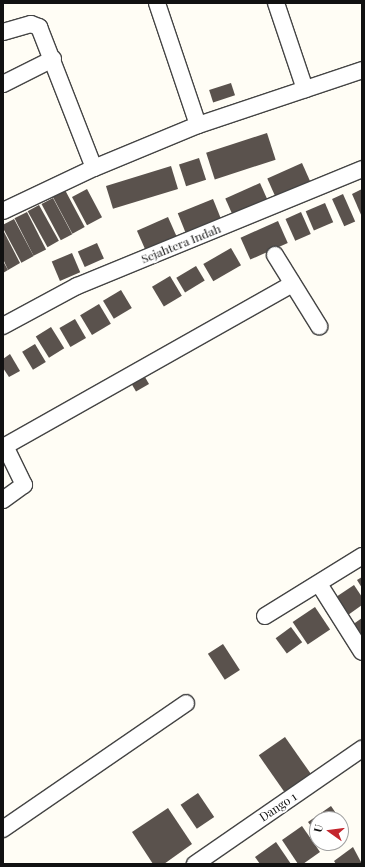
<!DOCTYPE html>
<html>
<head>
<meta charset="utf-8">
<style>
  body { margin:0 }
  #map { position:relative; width:365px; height:867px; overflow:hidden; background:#fffdf5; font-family:"Playfair Display",serif }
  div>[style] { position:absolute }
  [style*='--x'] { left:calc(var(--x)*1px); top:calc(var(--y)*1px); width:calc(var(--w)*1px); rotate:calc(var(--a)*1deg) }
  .building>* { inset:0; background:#5a524d; transform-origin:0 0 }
  .roads { filter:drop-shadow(1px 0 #444) drop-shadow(-1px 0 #444) drop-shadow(0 1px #444) drop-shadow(0 -1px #444) }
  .minor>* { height:16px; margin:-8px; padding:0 8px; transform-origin:8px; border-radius:8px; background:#fff }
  span { translate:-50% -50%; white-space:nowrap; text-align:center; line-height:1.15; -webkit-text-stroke:4px #fff; paint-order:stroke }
  .street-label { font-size:12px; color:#111 }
  .frame { position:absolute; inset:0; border:4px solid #111; pointer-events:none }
  .north { position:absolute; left:309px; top:811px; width:40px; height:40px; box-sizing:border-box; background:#fff; border:1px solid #a0a0a0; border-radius:50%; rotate:284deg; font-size:11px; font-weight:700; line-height:16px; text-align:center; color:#111 }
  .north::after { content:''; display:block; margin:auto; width:14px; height:18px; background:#c4262e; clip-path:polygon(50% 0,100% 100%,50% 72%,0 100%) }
</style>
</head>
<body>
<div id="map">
  <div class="building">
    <i style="left:231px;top:83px;width:13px;height:23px;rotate:72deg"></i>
    <i style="left:267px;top:133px;width:28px;height:64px;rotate:72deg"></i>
    <i style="left:199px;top:158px;width:23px;height:21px;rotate:72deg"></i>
    <i style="left:302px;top:163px;width:20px;height:38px;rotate:66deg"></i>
    <i style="left:171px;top:166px;width:24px;height:68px;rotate:73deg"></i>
    <i style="left:260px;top:183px;width:20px;height:38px;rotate:66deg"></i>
    <i style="left:87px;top:189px;width:32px;height:17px;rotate:62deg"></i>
    <i style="clip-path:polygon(362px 189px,362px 217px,352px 194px)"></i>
    <i style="left:65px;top:190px;width:42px;height:14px;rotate:62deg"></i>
    <i style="left:343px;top:194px;width:30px;height:12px;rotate:66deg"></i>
    <i style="left:53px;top:198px;width:41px;height:13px;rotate:62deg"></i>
    <i style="left:213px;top:199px;width:22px;height:38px;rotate:68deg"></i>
    <i style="left:325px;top:203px;width:21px;height:21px;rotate:67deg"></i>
    <i style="left:39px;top:205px;width:41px;height:13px;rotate:61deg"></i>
    <i style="left:27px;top:212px;width:42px;height:14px;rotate:63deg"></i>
    <i style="left:301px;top:212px;width:24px;height:17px;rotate:66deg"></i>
    <i style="left:168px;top:217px;width:24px;height:34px;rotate:66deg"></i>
    <i style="left:14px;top:219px;width:42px;height:14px;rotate:62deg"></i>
    <i style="left:278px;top:221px;width:24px;height:41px;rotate:66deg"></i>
    <i style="clip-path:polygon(3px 230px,20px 263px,8px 270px,3px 259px)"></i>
    <i style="left:97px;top:243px;width:17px;height:21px;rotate:66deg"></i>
    <i style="left:231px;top:248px;width:20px;height:32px;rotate:60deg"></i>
    <i style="left:72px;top:253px;width:21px;height:22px;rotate:67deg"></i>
    <i style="clip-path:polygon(3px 261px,8px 270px,3px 273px)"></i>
    <i style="left:196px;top:266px;width:17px;height:23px;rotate:59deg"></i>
    <i style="left:170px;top:276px;width:23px;height:21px;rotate:59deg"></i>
    <i style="left:121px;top:290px;width:21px;height:21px;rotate:59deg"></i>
    <i style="left:99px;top:304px;width:23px;height:22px;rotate:59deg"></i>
    <i style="left:75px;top:319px;width:22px;height:18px;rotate:60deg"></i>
    <i style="left:51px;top:327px;width:25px;height:18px;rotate:58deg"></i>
    <i style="left:35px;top:344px;width:21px;height:15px;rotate:59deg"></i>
    <i style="clip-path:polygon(10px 354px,20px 371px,9px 377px,3px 368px,3px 359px)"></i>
    <i style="left:142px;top:372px;width:14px;height:15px;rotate:60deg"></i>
    <i style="clip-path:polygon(362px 577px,362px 588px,357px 580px)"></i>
    <i style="clip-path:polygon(354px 585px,362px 597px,362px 605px,348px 615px,336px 597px)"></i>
    <i style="left:315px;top:607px;width:27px;height:27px;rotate:56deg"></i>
    <i style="clip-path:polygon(362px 618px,362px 641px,352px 625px)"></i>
    <i style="left:291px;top:627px;width:19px;height:19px;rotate:54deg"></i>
    <i style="left:223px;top:644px;width:31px;height:18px;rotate:57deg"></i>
    <i style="left:285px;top:737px;width:45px;height:32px;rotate:55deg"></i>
    <i style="left:198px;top:793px;width:29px;height:21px;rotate:56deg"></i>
    <i style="clip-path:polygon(331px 806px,340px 819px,317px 819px,317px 834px,308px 822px)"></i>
    <i style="clip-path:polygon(168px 808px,192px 844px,164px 864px,153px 864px,132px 832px)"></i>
    <i style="clip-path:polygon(341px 820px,347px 829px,341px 833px)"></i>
    <i style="clip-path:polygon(302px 826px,320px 852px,303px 864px,298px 864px,282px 840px)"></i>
    <i style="clip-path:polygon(276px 842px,291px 864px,260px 864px,255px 857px)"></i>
    <i style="clip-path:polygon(353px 847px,362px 864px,336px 864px,334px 861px)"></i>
  </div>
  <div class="roads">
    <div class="minor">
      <i style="--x:276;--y:3;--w:91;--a:71.4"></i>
      <i style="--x:3;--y:32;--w:29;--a:-16"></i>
      <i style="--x:31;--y:24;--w:9;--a:21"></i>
      <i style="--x:39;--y:27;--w:151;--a:68.7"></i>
      <i style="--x:94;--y:168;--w:113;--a:-22.5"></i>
      <i style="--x:198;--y:125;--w:129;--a:-108.6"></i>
      <i style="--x:3;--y:84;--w:56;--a:-26.6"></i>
      <i style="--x:198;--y:125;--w:173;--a:-18.5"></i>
      <i style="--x:3;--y:211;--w:101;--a:-25.3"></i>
      <i style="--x:275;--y:255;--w:84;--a:58.2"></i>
      <i style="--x:3;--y:326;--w:84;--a:-28.4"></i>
      <i style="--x:77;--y:286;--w:308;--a:-22.3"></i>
      <i style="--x:3;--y:500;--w:26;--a:-36"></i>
      <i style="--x:24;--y:485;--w:43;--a:-116"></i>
      <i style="--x:5;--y:446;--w:330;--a:-29.4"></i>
      <i style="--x:319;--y:584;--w:80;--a:57.7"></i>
      <i style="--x:265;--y:616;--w:114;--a:-31.7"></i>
      <i style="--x:3;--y:829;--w:222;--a:-34.5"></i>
      <i style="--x:195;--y:864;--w:203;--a:-34.6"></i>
    </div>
  </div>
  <div class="street-label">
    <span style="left:181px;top:244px;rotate:-22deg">Sejahtera Indah</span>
    <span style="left:278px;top:807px;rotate:-34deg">Dango 1</span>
  </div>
  <div class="frame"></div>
  <div class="north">U</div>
</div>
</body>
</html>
